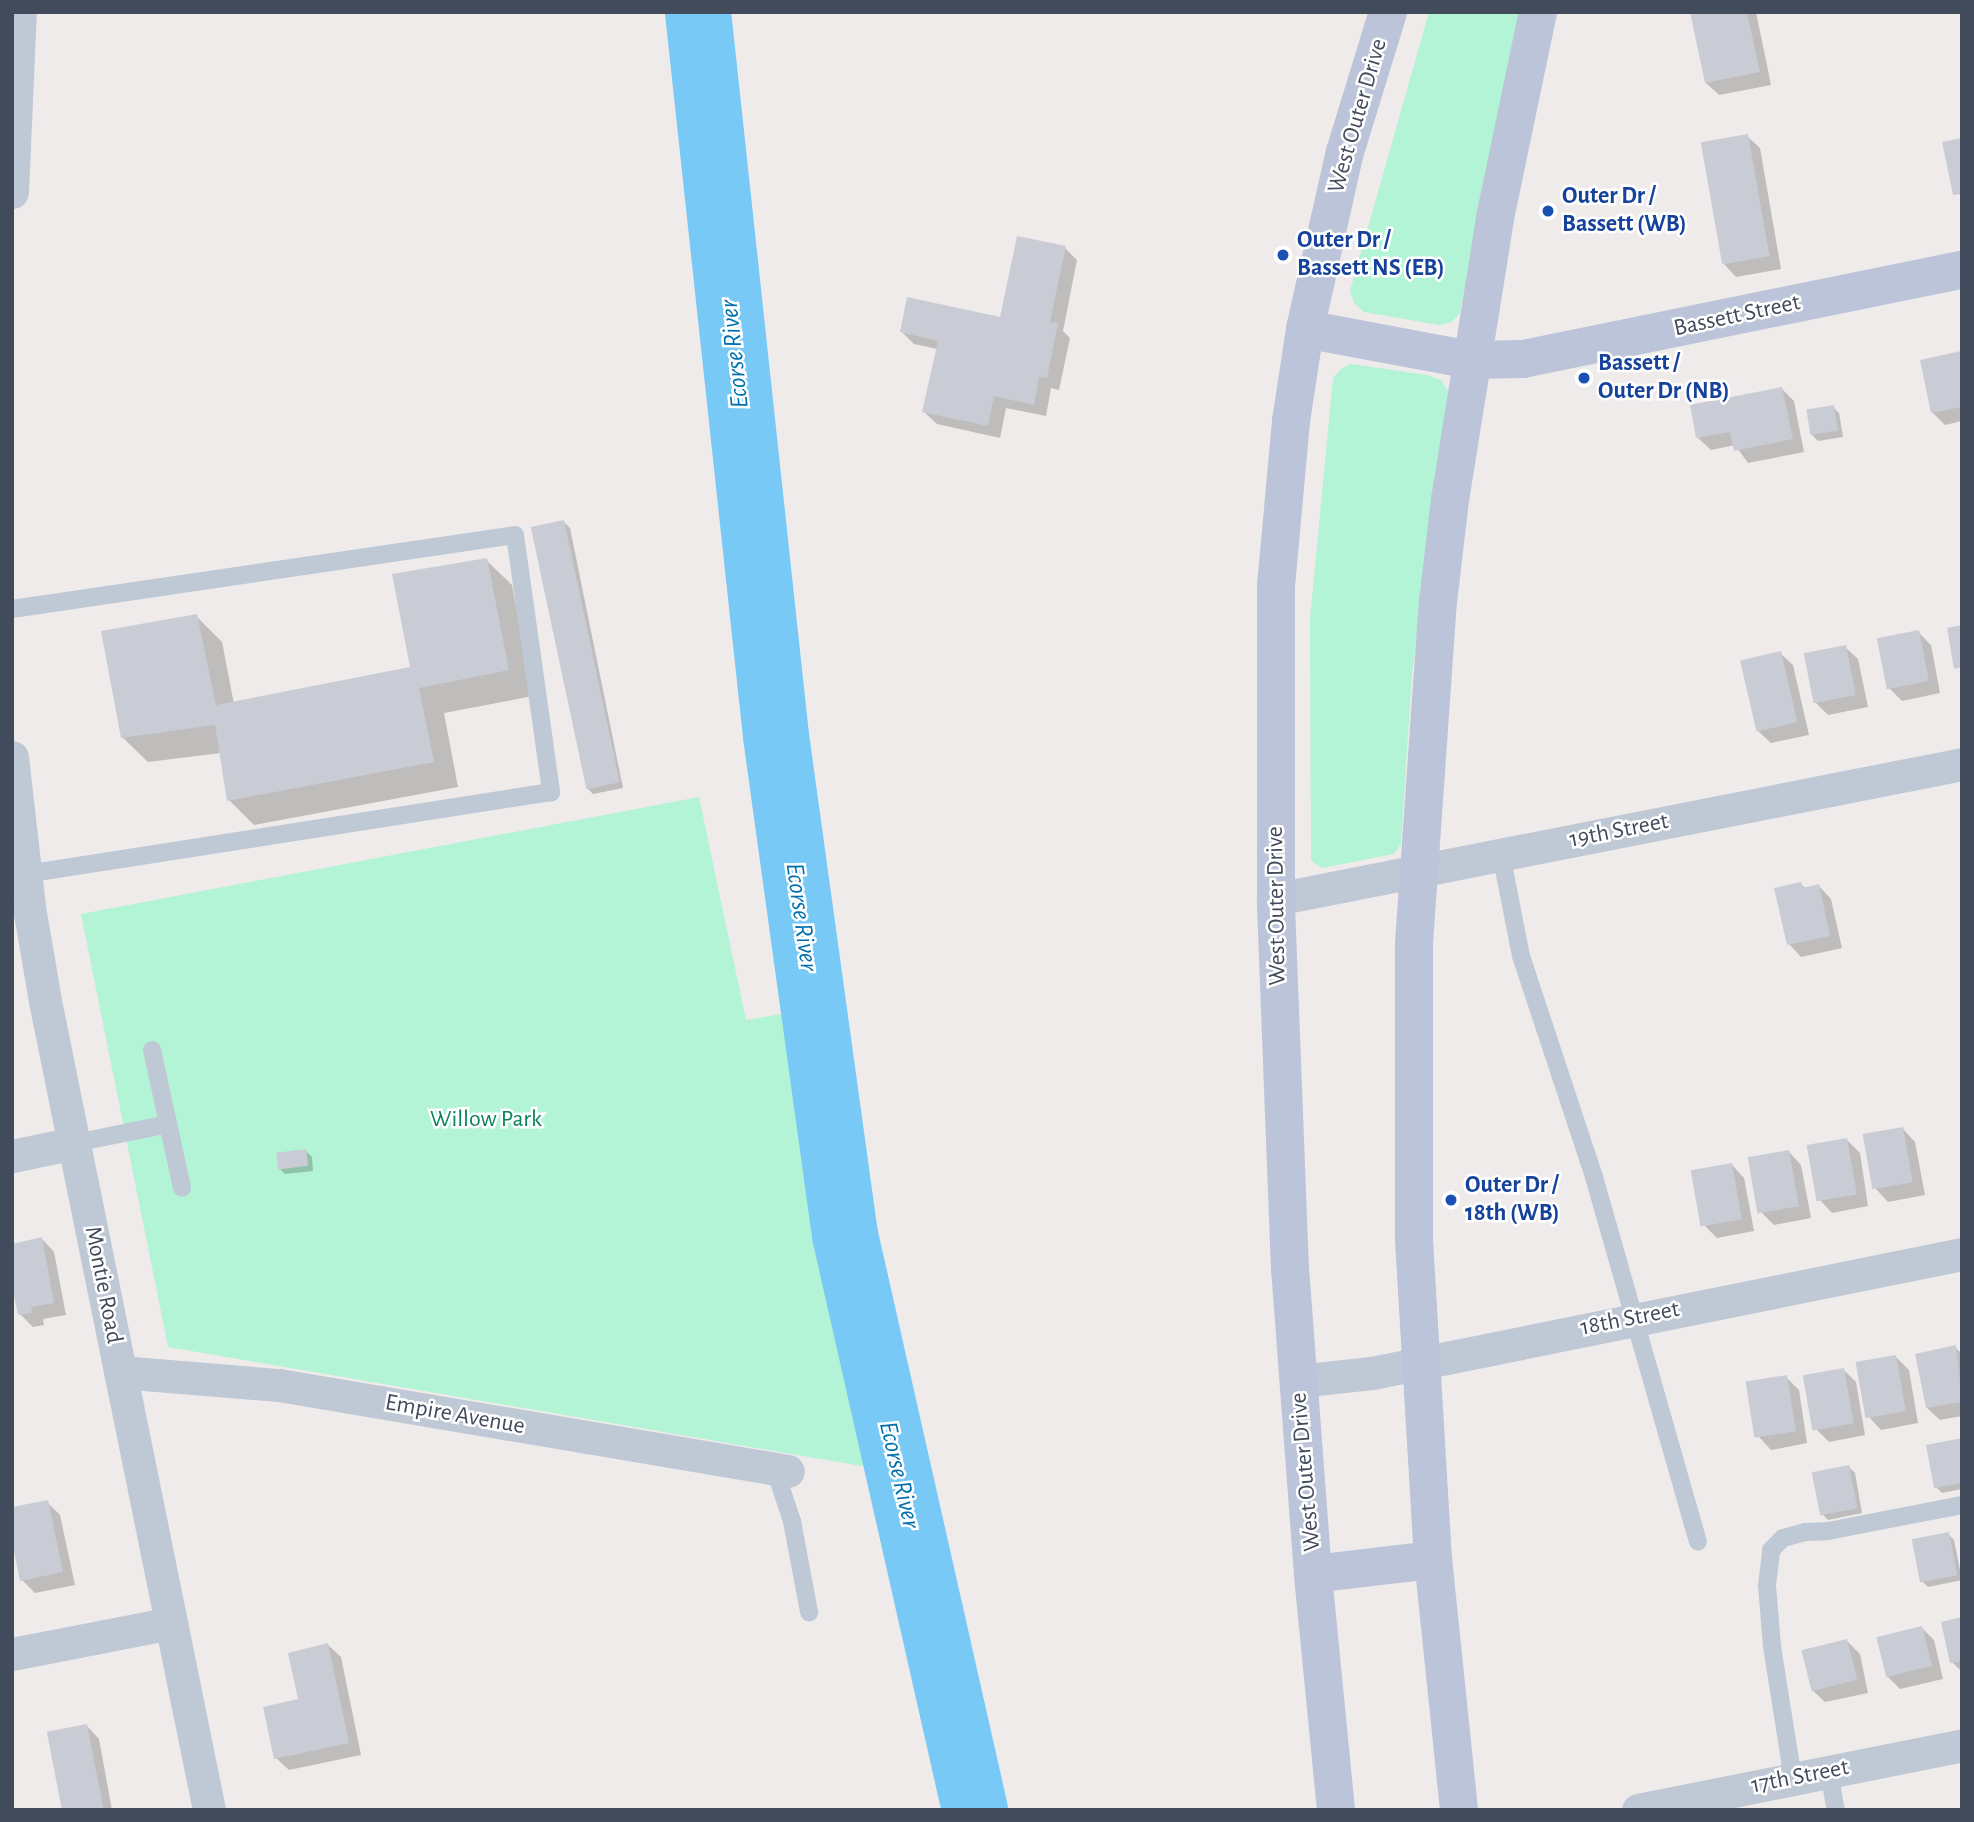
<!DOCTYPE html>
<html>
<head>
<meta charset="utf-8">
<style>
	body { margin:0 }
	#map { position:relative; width:1974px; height:1822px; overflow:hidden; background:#efebeb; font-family:"Alegreya Sans",sans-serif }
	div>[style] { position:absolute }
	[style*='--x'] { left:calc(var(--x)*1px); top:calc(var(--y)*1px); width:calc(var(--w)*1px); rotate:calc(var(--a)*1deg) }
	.green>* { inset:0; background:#b2f4d5 }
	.shadow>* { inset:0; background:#0003 }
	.river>* { height:66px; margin:-33px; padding:0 33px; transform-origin:33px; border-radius:33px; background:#79c9f6 }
	.building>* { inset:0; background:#c9ccd4; transform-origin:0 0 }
	.lane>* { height:18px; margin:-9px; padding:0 9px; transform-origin:9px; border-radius:9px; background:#bfc8d5 }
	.street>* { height:33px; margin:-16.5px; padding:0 16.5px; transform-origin:16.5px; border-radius:16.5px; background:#bfc8d5 }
	.secondary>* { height:38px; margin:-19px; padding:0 19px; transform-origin:19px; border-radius:19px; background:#bbc4d8 }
	.dots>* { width:19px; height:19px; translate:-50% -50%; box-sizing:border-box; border:4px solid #fff; border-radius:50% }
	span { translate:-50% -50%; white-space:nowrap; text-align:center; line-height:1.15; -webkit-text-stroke:5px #fff; paint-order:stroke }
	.street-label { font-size:24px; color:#424b5b }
	.transit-label { font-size:24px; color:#164399; font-weight:700 }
	.left { translate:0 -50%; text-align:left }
	.park-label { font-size:24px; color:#0b8359 }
	.water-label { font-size:26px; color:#0070af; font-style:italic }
	.frame { position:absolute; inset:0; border:14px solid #424b5b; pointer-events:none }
</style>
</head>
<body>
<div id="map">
	<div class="green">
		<i style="clip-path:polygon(1429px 12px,1523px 12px,1460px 313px,1452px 322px,1439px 325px,1364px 312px,1354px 303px,1350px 291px)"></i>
		<i style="clip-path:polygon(1351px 364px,1427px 375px,1441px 380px,1448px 391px,1412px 674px,1401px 844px,1394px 854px,1322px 868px,1311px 861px,1310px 619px,1333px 378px,1341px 369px)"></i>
		<i style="clip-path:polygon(699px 797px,746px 1020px,806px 1010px,891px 1471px,168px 1347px,81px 914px)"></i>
	</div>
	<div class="shadow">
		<i style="clip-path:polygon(1692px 12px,1756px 12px,1771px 85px,1719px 95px,1706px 83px)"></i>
		<i style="clip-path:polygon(1747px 136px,1760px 148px,1781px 269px,1736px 277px,1724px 264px)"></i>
		<i style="clip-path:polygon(1065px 248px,1077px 260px,1063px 331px,1070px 338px,1059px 390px,1051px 388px,1046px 416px,1006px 408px,1000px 438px,937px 424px,924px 412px,937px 349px,914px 344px,902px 332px,1002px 319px)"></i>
		<i style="clip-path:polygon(1961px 353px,1962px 421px,1945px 425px,1932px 412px)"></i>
		<i style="clip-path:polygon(1782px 389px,1794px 401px,1804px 452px,1748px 463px,1735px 445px,1711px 450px,1698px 438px)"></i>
		<i style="clip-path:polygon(1833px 407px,1839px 413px,1843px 437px,1818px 441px,1812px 435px)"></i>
		<i style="clip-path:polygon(564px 522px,570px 528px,623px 788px,593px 794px,587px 788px)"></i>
		<i style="clip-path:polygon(486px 560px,512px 585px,533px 696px,444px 713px,458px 787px,254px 825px,229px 800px,221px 753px,148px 762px,122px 737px,196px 616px,222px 642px,234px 704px,412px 669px)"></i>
		<i style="clip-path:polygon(1918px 632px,1931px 645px,1940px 693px,1902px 701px,1889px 688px)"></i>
		<i style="clip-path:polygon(1845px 647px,1858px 659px,1868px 707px,1828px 715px,1816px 703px)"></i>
		<i style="clip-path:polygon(1780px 653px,1793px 665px,1809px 735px,1771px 743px,1758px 731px)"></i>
		<i style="clip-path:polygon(1801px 884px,1806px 889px,1819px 886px,1831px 899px,1842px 948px,1801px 957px,1789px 944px)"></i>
		<i style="clip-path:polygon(1903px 1129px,1915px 1142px,1925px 1195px,1888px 1202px,1876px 1189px)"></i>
		<i style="clip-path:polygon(1847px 1140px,1860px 1153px,1868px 1206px,1832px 1213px,1820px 1200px)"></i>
		<i style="clip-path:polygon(306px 1151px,312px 1157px,313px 1171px,285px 1174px,279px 1168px)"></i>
		<i style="clip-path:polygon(1789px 1152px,1801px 1165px,1811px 1218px,1774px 1225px,1761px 1212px)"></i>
		<i style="clip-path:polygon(1732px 1165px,1744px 1178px,1754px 1231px,1717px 1238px,1704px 1225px)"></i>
		<i style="clip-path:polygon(42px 1239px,54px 1252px,66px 1315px,43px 1319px,44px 1325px,33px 1327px,20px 1314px)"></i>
		<i style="clip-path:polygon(1955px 1347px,1962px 1354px,1962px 1416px,1940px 1420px,1927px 1408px)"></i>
		<i style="clip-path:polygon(1896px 1357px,1909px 1370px,1918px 1423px,1881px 1430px,1869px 1417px)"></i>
		<i style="clip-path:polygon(1843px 1369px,1856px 1382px,1865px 1435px,1829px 1442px,1816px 1429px)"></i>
		<i style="clip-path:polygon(1786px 1377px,1799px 1390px,1807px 1443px,1771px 1450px,1759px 1437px)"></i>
		<i style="clip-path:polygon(1962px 1440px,1962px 1489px,1942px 1493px,1936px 1487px)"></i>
		<i style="clip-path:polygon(1849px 1467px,1855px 1473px,1862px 1513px,1828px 1520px,1822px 1514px)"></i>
		<i style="clip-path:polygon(47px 1502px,60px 1515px,75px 1585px,35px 1593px,22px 1580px)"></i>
		<i style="clip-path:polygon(1948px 1534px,1954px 1540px,1962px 1580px,1928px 1587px,1922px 1581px)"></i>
		<i style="clip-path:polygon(1962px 1619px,1962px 1672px,1952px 1662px)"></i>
		<i style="clip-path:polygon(1921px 1627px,1934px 1640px,1943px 1679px,1900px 1689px,1887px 1676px)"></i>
		<i style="clip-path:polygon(1847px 1641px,1860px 1654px,1868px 1693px,1825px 1702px,1812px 1690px)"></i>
		<i style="clip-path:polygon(328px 1645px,341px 1657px,361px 1755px,289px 1770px,276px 1758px)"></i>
		<i style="clip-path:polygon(87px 1726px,99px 1739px,112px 1810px,64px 1810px)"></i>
	</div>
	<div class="river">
		<i style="--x:698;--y:12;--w:728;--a:83.85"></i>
		<i style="--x:776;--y:736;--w:504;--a:82.13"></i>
		<i style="--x:845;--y:1235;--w:590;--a:77.26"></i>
	</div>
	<div class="building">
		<i style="clip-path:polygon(1690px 12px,1747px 12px,1760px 72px,1705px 83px)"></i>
		<i style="left:1748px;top:134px;width:124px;height:48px;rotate:80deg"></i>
		<i style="clip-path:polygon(1962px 138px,1962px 194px,1953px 195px,1942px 142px)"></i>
		<i style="clip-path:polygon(1017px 236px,1066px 246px,1050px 322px,1058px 323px,1047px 378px,1039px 377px,1034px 405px,994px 396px,988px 426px,922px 412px,938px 341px,900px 332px,907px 297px,1000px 317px)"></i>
		<i style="clip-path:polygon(1961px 351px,1962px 407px,1931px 413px,1920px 360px)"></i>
		<i style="clip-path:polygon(1782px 387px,1793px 439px,1734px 451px,1730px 432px,1696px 438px,1690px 405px)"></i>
		<i style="left:1834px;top:405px;width:26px;height:28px;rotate:81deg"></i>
		<i style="left:564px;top:520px;width:268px;height:34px;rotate:78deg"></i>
		<i style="clip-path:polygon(487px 558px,509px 670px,419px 688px,434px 762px,227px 801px,215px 725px,121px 738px,101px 631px,197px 614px,216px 705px,410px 667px,392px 574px)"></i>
		<i style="clip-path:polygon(1962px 625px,1962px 667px,1954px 669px,1947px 628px)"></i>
		<i style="left:1919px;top:630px;width:52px;height:43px;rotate:79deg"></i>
		<i style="left:1846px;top:645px;width:51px;height:43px;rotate:79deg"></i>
		<i style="left:1781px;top:651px;width:73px;height:42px;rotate:77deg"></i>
		<i style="clip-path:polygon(1801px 882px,1803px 888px,1819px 884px,1830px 936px,1787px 945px,1774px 888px)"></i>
		<i style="left:1903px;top:1127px;width:56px;height:41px;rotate:80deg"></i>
		<i style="left:1847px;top:1138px;width:57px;height:41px;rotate:80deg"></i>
		<i style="left:306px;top:1149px;width:17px;height:30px;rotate:83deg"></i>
		<i style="left:1789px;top:1150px;width:57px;height:42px;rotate:80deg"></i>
		<i style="left:1732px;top:1163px;width:57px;height:42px;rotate:80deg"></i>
		<i style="clip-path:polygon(42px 1237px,54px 1303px,31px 1307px,32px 1313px,18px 1315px,12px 1286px,12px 1244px)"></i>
		<i style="clip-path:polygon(1956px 1345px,1962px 1402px,1926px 1408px,1915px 1354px)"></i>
		<i style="left:1896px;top:1355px;width:57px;height:41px;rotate:80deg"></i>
		<i style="left:1844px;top:1368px;width:56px;height:42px;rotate:80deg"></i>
		<i style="left:1787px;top:1375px;width:57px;height:42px;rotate:81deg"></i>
		<i style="clip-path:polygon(1962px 1438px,1962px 1483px,1934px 1488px,1926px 1445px)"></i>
		<i style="left:1849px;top:1465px;width:44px;height:38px;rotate:79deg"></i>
		<i style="clip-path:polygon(48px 1500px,63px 1572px,20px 1581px,12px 1541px,12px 1507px)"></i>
		<i style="left:1949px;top:1532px;width:44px;height:38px;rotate:79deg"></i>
		<i style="clip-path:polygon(1962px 1617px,1962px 1661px,1950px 1663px,1941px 1622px)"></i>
		<i style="left:1922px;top:1626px;width:41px;height:47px;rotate:76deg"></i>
		<i style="left:1847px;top:1639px;width:42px;height:47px;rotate:76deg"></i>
		<i style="clip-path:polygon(328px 1643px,349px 1743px,274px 1759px,263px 1707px,298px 1699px,288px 1653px)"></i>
		<i style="left:87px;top:1724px;width:87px;height:41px;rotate:79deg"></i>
	</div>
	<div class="lane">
		<i style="--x:12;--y:609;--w:508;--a:-8.37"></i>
		<i style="--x:515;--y:535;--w:260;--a:82"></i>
		<i style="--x:551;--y:792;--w:531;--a:171.12"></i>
		<i style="--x:1501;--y:854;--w:104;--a:78.9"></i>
		<i style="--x:1521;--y:956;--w:233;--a:71.7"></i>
		<i style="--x:1594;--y:1177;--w:379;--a:74.1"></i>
		<i style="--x:152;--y:1050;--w:141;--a:77.7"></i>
		<i style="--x:75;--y:1143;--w:95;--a:-11.5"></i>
		<i style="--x:775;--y:1470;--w:54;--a:71.6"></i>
		<i style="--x:792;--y:1521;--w:93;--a:79.4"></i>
		<i style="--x:1829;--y:1772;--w:39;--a:80"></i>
		<i style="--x:1793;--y:1779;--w:135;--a:-99"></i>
		<i style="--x:1772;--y:1646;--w:61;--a:-94.7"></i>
		<i style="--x:1767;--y:1585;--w:35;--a:-83"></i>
		<i style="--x:1771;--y:1550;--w:17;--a:-45"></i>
		<i style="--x:1783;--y:1538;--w:23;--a:-15"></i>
		<i style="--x:1805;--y:1532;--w:23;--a:-2"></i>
		<i style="--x:1828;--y:1531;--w:136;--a:-11"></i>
	</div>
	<div class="street">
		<i style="--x:12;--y:192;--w:180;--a:-87.5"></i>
		<i style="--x:12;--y:757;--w:151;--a:83.5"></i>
		<i style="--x:29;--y:907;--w:95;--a:80.3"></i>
		<i style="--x:45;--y:1001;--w:825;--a:78.54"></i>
		<i style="--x:1276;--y:899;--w:699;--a:-11.13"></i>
		<i style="--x:12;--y:1156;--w:64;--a:-11.7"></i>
		<i style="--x:120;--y:1372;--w:160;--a:4.7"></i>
		<i style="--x:279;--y:1385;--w:516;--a:9.59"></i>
		<i style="--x:1298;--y:1381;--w:74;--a:-6.2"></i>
		<i style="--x:1372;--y:1373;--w:602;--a:-11.4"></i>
		<i style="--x:12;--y:1654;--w:162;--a:-11"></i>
		<i style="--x:1638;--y:1810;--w:330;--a:-11.3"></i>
	</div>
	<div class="secondary">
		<i style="--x:1305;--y:329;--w:168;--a:10.6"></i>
		<i style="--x:1470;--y:360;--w:53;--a:-1.1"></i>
		<i style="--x:1523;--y:359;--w:448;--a:-11.5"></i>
		<i style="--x:1313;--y:1574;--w:121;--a:-6.7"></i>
		<i style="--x:1336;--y:1810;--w:237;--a:-95.6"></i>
		<i style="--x:1313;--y:1574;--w:305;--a:-94.3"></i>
		<i style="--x:1290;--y:1270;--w:371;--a:-92.2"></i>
		<i style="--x:1276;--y:899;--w:313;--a:-90"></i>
		<i style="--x:1276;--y:586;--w:166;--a:-84.8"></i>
		<i style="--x:1291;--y:421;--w:93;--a:-81.3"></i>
		<i style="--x:1305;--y:329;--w:181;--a:-77.3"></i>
		<i style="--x:1345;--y:152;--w:146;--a:-72.9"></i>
		<i style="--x:1459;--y:1810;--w:251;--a:-95.9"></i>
		<i style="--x:1433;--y:1560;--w:324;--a:-93.4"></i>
		<i style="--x:1414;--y:1237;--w:294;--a:-90"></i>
		<i style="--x:1414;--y:943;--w:342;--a:-86"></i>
		<i style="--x:1438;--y:602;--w:103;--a:-83.3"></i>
		<i style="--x:1450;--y:500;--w:286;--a:-80.9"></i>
		<i style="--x:1495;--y:218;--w:210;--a:-78.2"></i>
	</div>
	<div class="dots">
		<i style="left:1548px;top:211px;background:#1a4fb4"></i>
		<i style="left:1283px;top:255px;background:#1a4fb4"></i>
		<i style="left:1584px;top:378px;background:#1a4fb4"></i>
		<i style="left:1451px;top:1200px;background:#1a4fb4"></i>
	</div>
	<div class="street-label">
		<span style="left:1358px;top:116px;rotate:-74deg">West Outer Drive</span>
		<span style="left:1737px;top:316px;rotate:-12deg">Bassett Street</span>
		<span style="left:1619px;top:831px;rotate:-11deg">19th Street</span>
		<span style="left:1277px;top:906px;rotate:-91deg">West Outer Drive</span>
		<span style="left:103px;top:1285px;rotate:79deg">Montie Road</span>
		<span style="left:1630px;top:1319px;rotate:-11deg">18th Street</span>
		<span style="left:455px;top:1415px;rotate:10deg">Empire Avenue</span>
		<span style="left:1306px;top:1472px;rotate:-95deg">West Outer Drive</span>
		<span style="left:1800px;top:1777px;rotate:-11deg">17th Street</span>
	</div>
	<div class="transit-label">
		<span class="left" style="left:1562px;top:211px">Outer Dr /<br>Bassett (WB)</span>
		<span class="left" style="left:1297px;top:255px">Outer Dr /<br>Bassett NS (EB)</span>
		<span class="left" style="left:1598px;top:378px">Bassett /<br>Outer Dr (NB)</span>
		<span class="left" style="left:1465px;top:1200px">Outer Dr /<br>18th (WB)</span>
	</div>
	<div class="park-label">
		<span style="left:486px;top:1120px">Willow Park</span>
	</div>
	<div class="water-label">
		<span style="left:735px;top:354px;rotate:-96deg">Ecorse River</span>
		<span style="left:801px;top:917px;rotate:82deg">Ecorse River</span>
		<span style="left:899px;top:1475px;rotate:77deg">Ecorse River</span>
	</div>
	<div class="frame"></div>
</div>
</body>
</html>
